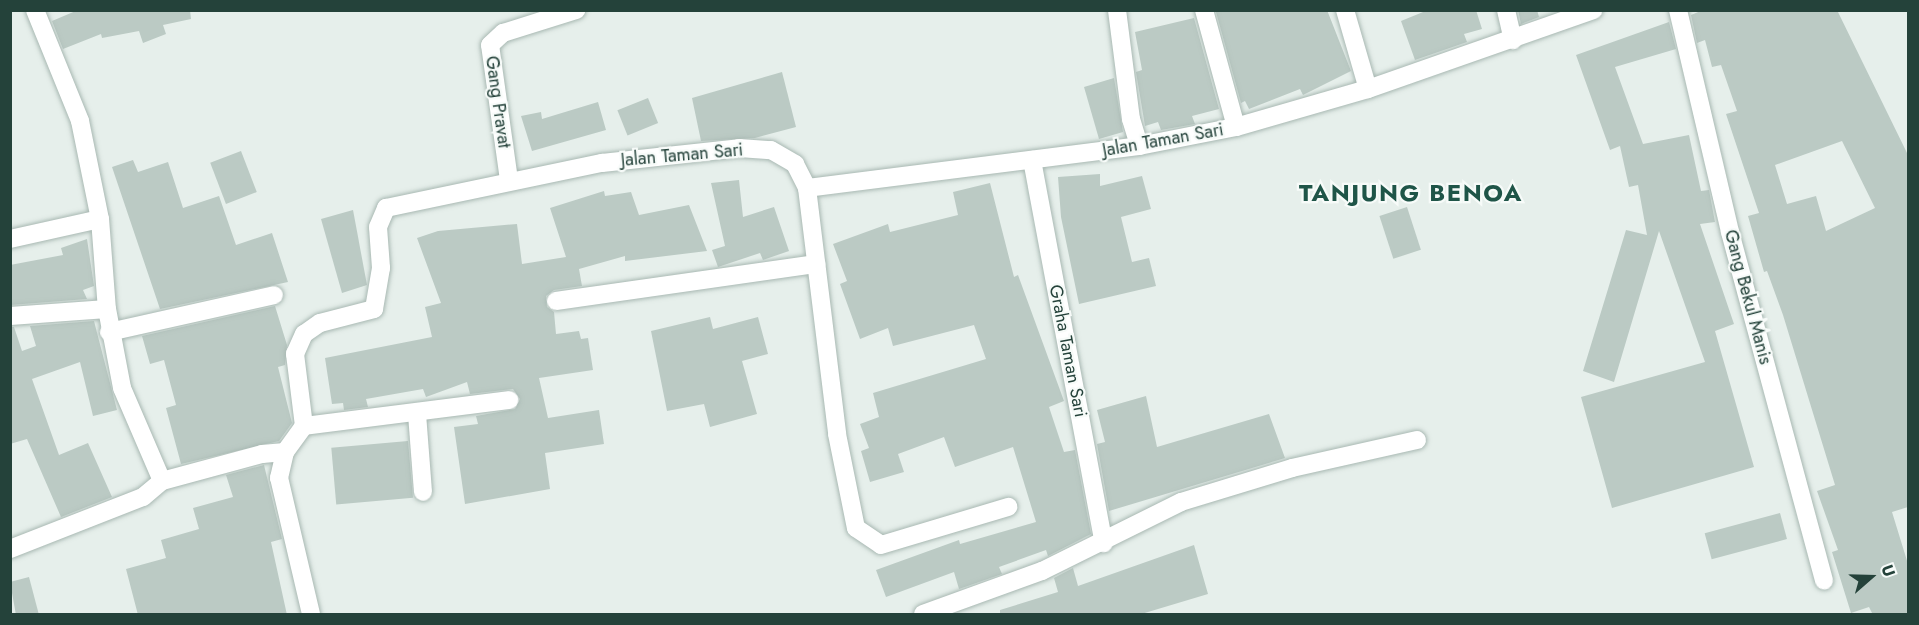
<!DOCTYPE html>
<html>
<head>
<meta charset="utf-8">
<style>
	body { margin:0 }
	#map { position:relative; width:1919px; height:625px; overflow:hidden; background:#e6efeb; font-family:Jost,sans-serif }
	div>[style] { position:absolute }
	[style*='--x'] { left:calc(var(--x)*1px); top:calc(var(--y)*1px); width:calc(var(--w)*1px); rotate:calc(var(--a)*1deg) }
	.building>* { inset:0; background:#bbcac4; transform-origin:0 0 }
	.roads { filter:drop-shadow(0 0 2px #a8b8b2) drop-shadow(0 0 2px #a8b8b2) }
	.street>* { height:18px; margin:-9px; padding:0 9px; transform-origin:9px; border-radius:9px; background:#fff }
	span { translate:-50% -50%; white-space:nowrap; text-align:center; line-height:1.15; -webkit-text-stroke:4.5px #f7fbf9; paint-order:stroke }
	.street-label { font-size:18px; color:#24423a }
	.district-label { font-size:24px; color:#1f5548; font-weight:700; letter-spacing:1.5px }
	.frame { position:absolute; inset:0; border:12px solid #24423a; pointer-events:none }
	.north { position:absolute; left:1841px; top:547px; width:60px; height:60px; -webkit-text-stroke:4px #f7fbf9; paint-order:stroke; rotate:70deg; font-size:16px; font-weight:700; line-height:24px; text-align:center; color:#24423a }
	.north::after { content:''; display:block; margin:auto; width:21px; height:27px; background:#24423a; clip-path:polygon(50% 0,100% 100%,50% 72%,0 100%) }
</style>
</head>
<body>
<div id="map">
	<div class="building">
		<i style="clip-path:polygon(78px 10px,190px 10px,191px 19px,163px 25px,166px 34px,143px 43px,139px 31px,102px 38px,101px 34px,63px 49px,52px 21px)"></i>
		<i style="clip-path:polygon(1327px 10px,1351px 71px,1303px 95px,1300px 89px,1249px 109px,1245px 101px,1241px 103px,1216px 12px)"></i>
		<i style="clip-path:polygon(1428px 10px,1476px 10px,1482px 29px,1464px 34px,1467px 42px,1415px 60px,1401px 21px)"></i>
		<i style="clip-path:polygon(1518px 10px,1537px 10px,1539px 17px,1521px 24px)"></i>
		<i style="clip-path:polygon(evenodd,1703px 10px,1837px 10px,1908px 155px,1908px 507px,1892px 512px,1908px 564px,1908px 615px,1873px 615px,1869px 607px,1851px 613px,1832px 552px,1838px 550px,1817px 491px,1835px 485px,1783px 315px,1767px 271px,1764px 272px,1748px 216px,1759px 213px,1726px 114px,1737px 111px,1721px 65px,1712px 67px,1705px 40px,1697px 43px,1691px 15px,1703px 10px,1842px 141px,1875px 208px,1826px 231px,1816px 196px,1787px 204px,1775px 165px,1842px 141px)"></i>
		<i style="clip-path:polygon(1194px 18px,1219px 109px,1192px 116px,1195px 124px,1161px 130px,1158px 122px,1145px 126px,1136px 72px,1142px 70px,1135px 32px)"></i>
		<i style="clip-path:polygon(1669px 22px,1676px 49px,1615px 67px,1643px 144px,1689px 135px,1701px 191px,1709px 190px,1715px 222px,1700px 224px,1734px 324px,1715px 331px,1754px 467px,1612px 508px,1581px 397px,1705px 362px,1659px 231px,1614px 382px,1583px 371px,1626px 230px,1647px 235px,1638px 185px,1629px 187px,1620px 146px,1610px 150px,1576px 55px)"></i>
		<i style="clip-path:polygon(782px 72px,796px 127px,755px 138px,701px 141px,692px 98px)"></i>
		<i style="clip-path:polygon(1114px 78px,1123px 132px,1099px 139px,1084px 87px)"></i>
		<i style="left:648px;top:98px;width:27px;height:33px;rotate:68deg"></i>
		<i style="clip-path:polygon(598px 102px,606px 130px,532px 151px,521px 116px,541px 112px,542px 119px)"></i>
		<i style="left:241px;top:151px;width:44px;height:33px;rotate:69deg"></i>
		<i style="clip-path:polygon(133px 160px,138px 172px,168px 162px,183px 208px,219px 196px,236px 245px,272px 233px,288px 282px,160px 309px,112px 167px)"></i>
		<i style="clip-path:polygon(1100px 174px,1100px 186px,1142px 176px,1151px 209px,1121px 217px,1132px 262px,1149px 258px,1156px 286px,1079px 304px,1061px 217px,1058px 177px)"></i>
		<i style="clip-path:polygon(739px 180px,743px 217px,774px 207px,789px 251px,763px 260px,760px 253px,718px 267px,712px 250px,725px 246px,711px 183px)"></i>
		<i style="clip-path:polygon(990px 183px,1014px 277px,1018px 275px,1064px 401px,1049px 407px,1064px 452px,1075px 450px,1091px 534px,1048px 556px,1046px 550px,999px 567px,1002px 574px,959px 589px,954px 572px,886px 597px,876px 570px,959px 540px,960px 544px,1036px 522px,1013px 447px,955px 467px,944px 437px,898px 454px,904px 472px,870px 482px,861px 451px,869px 448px,860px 424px,879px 417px,873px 393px,986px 359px,974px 325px,893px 346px,888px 328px,860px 339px,840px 284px,847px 281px,833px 244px,888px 224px,890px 232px,958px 215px,953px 192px)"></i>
		<i style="clip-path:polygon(604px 191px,605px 196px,631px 192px,639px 215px,689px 205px,707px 251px,625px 261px,625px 256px,579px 269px,582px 286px,554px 290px,546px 296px,547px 307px,554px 312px,556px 334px,579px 331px,581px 339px,588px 338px,593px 370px,539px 378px,548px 418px,599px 410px,604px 444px,545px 453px,550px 489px,465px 504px,454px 427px,478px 424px,476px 416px,515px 409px,520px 399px,513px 389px,470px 394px,467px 382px,426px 397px,423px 389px,366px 399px,368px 407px,344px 410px,343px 403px,332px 404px,325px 358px,432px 337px,425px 307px,441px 303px,417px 238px,438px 231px,517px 224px,522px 264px,566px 257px,550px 208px)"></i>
		<i style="left:1407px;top:207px;width:45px;height:29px;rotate:72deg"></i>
		<i style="clip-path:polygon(353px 210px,367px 285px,342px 293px,321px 219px)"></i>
		<i style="clip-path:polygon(87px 239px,94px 286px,83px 290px,87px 299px,10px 305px,10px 265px,63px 255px,61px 248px)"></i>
		<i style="clip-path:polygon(275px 306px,287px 345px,285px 365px,278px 367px,292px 423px,279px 441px,181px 464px,166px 408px,176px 405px,164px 360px,150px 364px,142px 336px)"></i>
		<i style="clip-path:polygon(710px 317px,713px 329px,758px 317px,768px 354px,742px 361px,757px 414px,710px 427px,704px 404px,667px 411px,651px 331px)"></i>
		<i style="clip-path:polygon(94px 321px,117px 410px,93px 416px,80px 362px,32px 379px,59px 455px,88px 443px,112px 497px,61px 517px,27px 439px,10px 444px,10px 327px,14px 327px,22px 351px,36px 346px,30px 326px)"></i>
		<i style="clip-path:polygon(1146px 396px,1157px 447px,1269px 414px,1285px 458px,1109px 511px,1097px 444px,1105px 442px,1097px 410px)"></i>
		<i style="left:408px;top:441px;width:57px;height:77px;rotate:85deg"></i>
		<i style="clip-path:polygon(264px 465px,282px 539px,271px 542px,287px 615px,138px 615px,126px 569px,166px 558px,161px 540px,199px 529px,193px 508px,233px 497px,226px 475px)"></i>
		<i style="left:1780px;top:513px;width:27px;height:78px;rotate:75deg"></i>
		<i style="clip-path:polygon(1194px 545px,1208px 594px,1138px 615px,1000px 615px,1000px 610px,1058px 592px,1054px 578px,1073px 568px,1078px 586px)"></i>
		<i style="clip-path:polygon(29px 577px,39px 615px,16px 615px,10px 582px)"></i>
	</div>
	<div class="roads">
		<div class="street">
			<i style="--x:35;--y:10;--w:120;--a:67.9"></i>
			<i style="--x:80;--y:121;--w:100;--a:78.5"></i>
			<i style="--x:100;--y:219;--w:90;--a:85.6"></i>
			<i style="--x:1117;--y:10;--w:110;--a:82.7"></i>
			<i style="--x:1131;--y:119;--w:28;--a:73"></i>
			<i style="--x:1204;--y:10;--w:121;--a:74.7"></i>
			<i style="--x:1345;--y:10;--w:82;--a:73.8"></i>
			<i style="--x:1506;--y:10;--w:31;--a:77"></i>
			<i style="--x:1678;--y:10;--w:228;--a:76.8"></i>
			<i style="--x:1730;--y:232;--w:361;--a:74.9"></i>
			<i style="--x:1032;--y:160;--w:390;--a:79.4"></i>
			<i style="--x:509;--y:180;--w:136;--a:-98"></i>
			<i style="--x:490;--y:45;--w:18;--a:-43"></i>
			<i style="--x:503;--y:33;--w:77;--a:-17.5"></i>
			<i style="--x:807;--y:188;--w:335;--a:-7.2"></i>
			<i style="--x:1139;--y:146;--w:99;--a:-11.1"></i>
			<i style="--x:1236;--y:127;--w:137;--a:-16.1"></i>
			<i style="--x:1368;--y:89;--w:239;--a:-19.3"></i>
			<i style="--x:10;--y:239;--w:92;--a:-12.5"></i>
			<i style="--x:556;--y:301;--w:263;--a:-8.1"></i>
			<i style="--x:10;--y:316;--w:97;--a:-4.1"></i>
			<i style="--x:107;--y:309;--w:80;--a:79.2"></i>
			<i style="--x:122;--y:388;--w:101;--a:66.7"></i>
			<i style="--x:162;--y:481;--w:104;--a:-15.1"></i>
			<i style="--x:262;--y:454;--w:23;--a:-5"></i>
			<i style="--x:109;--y:332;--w:169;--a:-12.6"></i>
			<i style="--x:417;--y:414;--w:78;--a:85.6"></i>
			<i style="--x:304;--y:426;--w:207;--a:-7.2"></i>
			<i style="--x:10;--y:549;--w:143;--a:-21.4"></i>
			<i style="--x:143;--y:497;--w:25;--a:-40"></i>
			<i style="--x:311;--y:614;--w:140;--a:-103.2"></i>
			<i style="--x:279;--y:478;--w:27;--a:-77"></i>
			<i style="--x:285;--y:452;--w:32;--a:-54"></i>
			<i style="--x:304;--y:426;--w:73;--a:-97.1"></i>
			<i style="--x:295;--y:354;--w:22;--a:-66"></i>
			<i style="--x:304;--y:334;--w:19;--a:-35"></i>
			<i style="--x:320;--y:323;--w:56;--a:-14.5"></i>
			<i style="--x:374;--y:309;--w:42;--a:-80.3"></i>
			<i style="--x:381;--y:268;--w:41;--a:-94.2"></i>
			<i style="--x:378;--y:227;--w:21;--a:-67"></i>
			<i style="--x:386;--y:208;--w:221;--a:-11.8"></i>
			<i style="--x:602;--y:163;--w:138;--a:-6.2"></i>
			<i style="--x:739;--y:148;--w:32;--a:4"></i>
			<i style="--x:771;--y:150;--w:28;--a:30"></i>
			<i style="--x:795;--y:164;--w:27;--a:63"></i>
			<i style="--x:807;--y:188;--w:248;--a:83"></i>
			<i style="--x:837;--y:434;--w:96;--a:78.6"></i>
			<i style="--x:856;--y:528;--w:30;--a:34"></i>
			<i style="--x:881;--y:545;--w:133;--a:-16.7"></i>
			<i style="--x:923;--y:614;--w:127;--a:-19.9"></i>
			<i style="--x:1042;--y:571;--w:155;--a:-26.4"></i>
			<i style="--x:1181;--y:502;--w:116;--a:-17"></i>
			<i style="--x:1292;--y:468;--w:128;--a:-12.6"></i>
		</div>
	</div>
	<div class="street-label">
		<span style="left:498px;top:102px;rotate:82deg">Gang Pravat</span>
		<span style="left:1163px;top:140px;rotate:-10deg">Jalan Taman Sari</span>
		<span style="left:682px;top:155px;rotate:-5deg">Jalan Taman Sari</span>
		<span style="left:1748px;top:297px;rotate:75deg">Gang Bekul Manis</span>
		<span style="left:1068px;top:351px;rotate:79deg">Graha Taman Sari</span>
	</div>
	<div class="district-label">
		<span style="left:1411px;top:193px">TANJUNG BENOA</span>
	</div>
	<div class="frame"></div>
	<div class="north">U</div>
</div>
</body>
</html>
